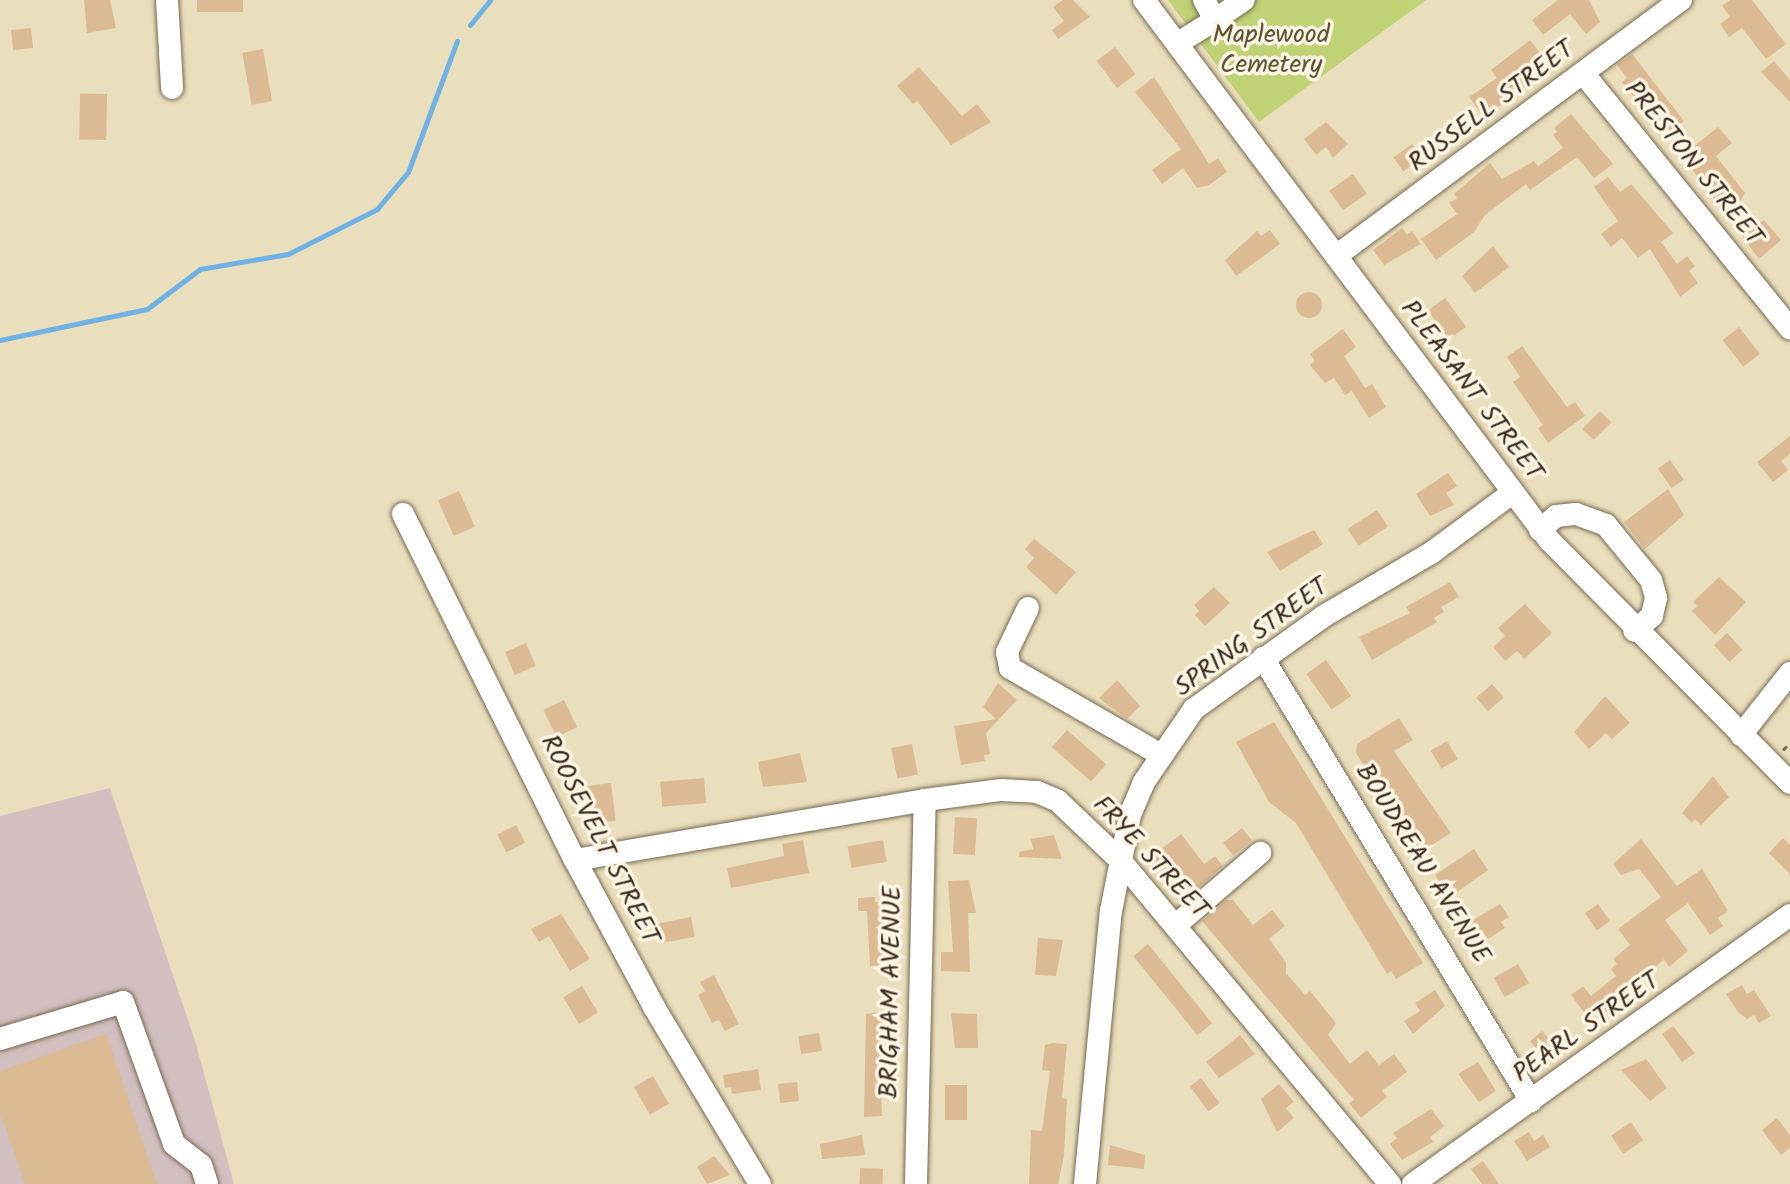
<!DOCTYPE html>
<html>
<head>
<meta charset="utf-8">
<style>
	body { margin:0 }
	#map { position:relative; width:1790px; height:1184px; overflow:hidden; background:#eadfbc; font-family:Kalam,sans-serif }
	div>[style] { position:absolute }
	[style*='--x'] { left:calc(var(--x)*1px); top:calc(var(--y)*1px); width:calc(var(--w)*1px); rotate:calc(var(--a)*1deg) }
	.industrial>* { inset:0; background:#d2bfbf }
	.green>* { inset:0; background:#bfd275 }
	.stream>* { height:5px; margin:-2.5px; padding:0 2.5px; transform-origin:2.5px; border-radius:2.5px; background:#70b2e5 }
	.building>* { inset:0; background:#dcbb94; transform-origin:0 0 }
	.round { border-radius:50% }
	.path>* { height:3px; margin-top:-1.5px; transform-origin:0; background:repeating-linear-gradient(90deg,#786955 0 6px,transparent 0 12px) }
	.roads { filter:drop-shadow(0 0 2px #786955) drop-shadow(0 0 2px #786955) }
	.minor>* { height:22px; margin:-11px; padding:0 11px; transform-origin:11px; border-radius:11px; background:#fff }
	span { translate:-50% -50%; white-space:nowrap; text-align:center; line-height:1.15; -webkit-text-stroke:7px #fcf5e5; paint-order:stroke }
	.park-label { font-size:26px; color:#5c5434 }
	.street-label { font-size:26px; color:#3b2a1e }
</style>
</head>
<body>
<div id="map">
	<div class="industrial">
		<i style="clip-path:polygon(110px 788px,196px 1044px,234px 1184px,0 1184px,0 816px)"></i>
	</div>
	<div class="green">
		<i style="clip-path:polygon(1168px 0,1426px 0,1259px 122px)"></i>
	</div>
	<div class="stream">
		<i style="--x:470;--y:25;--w:32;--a:-51"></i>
		<i style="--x:0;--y:340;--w:150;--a:-11.9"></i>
		<i style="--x:147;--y:309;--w:66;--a:-37"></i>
		<i style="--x:200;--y:269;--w:89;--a:-9.7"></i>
		<i style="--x:288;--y:254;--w:100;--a:-26.8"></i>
		<i style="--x:377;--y:209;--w:48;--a:-50"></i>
		<i style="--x:408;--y:172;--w:140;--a:-69.5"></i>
	</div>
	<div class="building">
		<i style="clip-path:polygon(84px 0,110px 0,116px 28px,87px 33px)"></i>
		<i style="left:197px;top:0;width:46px;height:12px"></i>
		<i style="clip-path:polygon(1063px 0,1073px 0,1090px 17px,1058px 39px,1052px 30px,1064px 21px,1053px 7px)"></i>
		<i style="clip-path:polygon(1558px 0,1589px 0,1600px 22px,1586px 34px,1570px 14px,1543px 35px,1532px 20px)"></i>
		<i style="clip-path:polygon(1730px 0,1752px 0,1786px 44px,1766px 59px,1742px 28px,1729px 37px,1720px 24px,1730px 17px,1722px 6px)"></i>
		<i style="left:31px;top:28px;width:20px;height:20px;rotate:84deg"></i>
		<i style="clip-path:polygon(1530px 40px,1547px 62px,1524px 81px,1527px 86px,1484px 117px,1469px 97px,1497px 78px,1491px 70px)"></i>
		<i style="left:1115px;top:47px;width:34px;height:23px;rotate:53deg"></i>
		<i style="left:263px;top:49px;width:53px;height:21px;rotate:80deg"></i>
		<i style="clip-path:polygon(1632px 54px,1684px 121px,1666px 136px,1622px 82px,1627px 78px,1617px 65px)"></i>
		<i style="clip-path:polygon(1774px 61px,1790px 80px,1790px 102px,1761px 72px)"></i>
		<i style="clip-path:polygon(919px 67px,962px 116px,977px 104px,991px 122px,951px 145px,917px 101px,913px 104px,897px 86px)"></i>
		<i style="clip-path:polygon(1154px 77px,1209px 164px,1218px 158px,1227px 172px,1209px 185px,1197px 188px,1183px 168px,1162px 184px,1152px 170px,1181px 149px,1135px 92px)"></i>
		<i style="left:107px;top:94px;width:46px;height:27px;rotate:91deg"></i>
		<i style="clip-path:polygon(1571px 114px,1613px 164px,1594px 178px,1577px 157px,1530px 190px,1526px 184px,1485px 215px,1474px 232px,1436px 260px,1421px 239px,1457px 214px,1449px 203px,1457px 198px,1454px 194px,1490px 163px,1502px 179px,1534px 161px,1538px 166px,1563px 148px,1553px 135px,1557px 132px,1554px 128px)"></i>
		<i style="clip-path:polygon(1326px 122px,1348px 144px,1333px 158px,1326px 147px,1316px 155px,1304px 139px)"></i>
		<i style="clip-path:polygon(1718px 127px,1732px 143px,1716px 156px,1745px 193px,1738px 205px,1756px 226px,1764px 220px,1781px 240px,1759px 259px,1682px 156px)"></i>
		<i style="left:1412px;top:144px;width:17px;height:23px;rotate:54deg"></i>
		<i style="left:1353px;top:174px;width:24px;height:29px;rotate:55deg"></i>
		<i style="clip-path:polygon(1608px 177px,1620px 192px,1631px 184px,1673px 233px,1661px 242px,1677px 264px,1687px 256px,1695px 266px,1689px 271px,1698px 283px,1680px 297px,1650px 249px,1638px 258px,1622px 238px,1611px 247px,1601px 234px,1618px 221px,1594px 187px)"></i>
		<i style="clip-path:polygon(1402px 228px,1407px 235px,1412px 231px,1421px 244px,1384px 265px,1373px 250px)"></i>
		<i style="clip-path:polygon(1270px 230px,1280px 244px,1236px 276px,1225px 260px,1257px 231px,1261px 236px)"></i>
		<i style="clip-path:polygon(1493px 246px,1509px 267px,1475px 293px,1462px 276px)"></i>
		<i class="round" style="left:1296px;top:292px;width:26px;height:26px"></i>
		<i style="left:1445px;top:298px;width:36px;height:21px;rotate:54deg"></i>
		<i style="left:1739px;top:327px;width:34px;height:21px;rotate:52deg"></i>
		<i style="clip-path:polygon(1343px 329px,1356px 347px,1344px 356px,1365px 388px,1372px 384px,1386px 407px,1369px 418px,1352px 391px,1345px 395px,1334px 378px,1325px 383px,1310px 365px,1315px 361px,1310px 354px)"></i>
		<i style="clip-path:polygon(1522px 346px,1567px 407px,1575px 402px,1585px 416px,1548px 443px,1538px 428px,1543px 425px,1513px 382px,1520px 377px,1507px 357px)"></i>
		<i style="left:1600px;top:411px;width:16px;height:25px;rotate:45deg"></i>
		<i style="clip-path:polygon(1790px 436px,1790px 454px,1781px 461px,1788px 470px,1773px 482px,1757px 462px)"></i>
		<i style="left:1670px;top:460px;width:24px;height:15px;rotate:55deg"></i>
		<i style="clip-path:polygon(1448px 473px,1457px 486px,1446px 493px,1454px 505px,1430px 516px,1416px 494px)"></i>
		<i style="clip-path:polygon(1668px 489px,1684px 515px,1645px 549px,1624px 522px)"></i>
		<i style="left:459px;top:491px;width:39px;height:23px;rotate:66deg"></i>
		<i style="left:1377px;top:510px;width:20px;height:35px;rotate:57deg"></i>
		<i style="clip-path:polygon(1314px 530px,1323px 544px,1280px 571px,1267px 552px)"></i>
		<i style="clip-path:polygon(1034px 539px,1076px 572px,1056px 595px,1026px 567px,1034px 558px,1025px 549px)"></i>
		<i style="clip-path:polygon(1719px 577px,1746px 602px,1715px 635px,1692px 611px,1697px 606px,1693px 602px)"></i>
		<i style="clip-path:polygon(1450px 582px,1459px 597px,1441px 607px,1444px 612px,1434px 618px,1437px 622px,1372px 660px,1359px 637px,1410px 613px,1406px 607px)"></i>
		<i style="clip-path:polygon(1214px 587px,1230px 603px,1205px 626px,1195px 615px,1199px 611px,1194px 605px)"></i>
		<i style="clip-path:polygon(1525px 604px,1552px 633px,1524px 659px,1517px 651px,1505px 661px,1493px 647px,1505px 636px,1498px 628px)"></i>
		<i style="left:1727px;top:633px;width:23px;height:18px;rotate:47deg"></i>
		<i style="left:526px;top:643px;width:25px;height:23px;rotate:67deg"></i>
		<i style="left:1326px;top:660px;width:44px;height:24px;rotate:55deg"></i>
		<i style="clip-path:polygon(1117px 680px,1140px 706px,1127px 719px,1099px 698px)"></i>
		<i style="clip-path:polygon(998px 683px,1017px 700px,986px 733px,990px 754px,984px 755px,985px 761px,961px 765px,954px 726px,996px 719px,983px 707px)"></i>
		<i style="left:1492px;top:684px;width:18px;height:21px;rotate:49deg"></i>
		<i style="clip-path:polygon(1605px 696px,1630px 723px,1612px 739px,1606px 733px,1589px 749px,1574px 732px)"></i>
		<i style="left:564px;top:700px;width:30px;height:23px;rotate:64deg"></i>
		<i style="clip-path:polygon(1399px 718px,1413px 740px,1394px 751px,1451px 833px,1415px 855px,1366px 780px,1371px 777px,1356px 753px,1357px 744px)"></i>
		<i style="clip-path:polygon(1274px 722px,1423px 963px,1396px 979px,1391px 971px,1387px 974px,1296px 823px,1269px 802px,1236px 742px)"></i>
		<i style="left:1067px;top:730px;width:52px;height:23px;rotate:41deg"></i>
		<i style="left:1447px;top:741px;width:21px;height:19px;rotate:59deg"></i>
		<i style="left:912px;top:744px;width:31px;height:21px;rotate:79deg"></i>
		<i style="clip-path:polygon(800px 753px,807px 782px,763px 787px,758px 762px)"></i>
		<i style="clip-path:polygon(1713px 776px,1729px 797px,1701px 825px,1695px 819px,1692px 823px,1682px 813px)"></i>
		<i style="left:704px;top:778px;width:25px;height:44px;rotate:85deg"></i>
		<i style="left:611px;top:783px;width:38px;height:24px;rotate:83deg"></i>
		<i style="left:955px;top:817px;width:22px;height:37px;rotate:3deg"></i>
		<i style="left:516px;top:825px;width:20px;height:21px;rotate:63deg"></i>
		<i style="left:1242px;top:828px;width:16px;height:24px;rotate:52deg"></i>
		<i style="clip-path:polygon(1181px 834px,1204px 864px,1215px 856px,1223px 866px,1184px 900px,1150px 857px)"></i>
		<i style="clip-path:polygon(1054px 835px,1062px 859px,1019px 857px,1019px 852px,1033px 849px,1031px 839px)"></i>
		<i style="clip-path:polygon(1783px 838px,1790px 845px,1790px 874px,1769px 853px)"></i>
		<i style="clip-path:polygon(1641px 839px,1677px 886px,1702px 869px,1728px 911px,1718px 918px,1723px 926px,1710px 935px,1688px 903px,1665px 920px,1688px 951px,1669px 967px,1664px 959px,1605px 1014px,1598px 1006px,1586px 1015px,1571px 995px,1583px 986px,1591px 996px,1616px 976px,1611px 969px,1617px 964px,1613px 959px,1630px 945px,1618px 929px,1661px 897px,1639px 869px,1621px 875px,1613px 864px)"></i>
		<i style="clip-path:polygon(803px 840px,809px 873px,731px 888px,727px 868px,784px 856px,782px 844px)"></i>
		<i style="left:883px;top:840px;width:22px;height:36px;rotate:80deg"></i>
		<i style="clip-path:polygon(1474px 849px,1488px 870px,1457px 892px,1452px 884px,1444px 889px,1435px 875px)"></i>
		<i style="clip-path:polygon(969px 880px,976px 913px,968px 913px,970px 972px,941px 971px,941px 952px,953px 952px,948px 881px)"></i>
		<i style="clip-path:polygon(875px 897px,875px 902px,886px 901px,887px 943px,895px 948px,896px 961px,890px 965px,870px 966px,867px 911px,858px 911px,858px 898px)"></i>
		<i style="clip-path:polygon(1226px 900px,1233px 900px,1253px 925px,1272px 910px,1285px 926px,1269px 939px,1286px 962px,1286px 973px,1305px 995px,1310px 991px,1336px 1023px,1328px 1035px,1350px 1064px,1367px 1050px,1379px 1065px,1394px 1054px,1407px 1072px,1382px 1091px,1387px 1097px,1361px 1118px,1349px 1103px,1354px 1100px,1202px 921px)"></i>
		<i style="clip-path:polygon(1500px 904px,1509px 917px,1501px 922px,1505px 928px,1488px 939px,1482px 930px,1473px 935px,1466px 924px)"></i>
		<i style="left:1598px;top:904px;width:21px;height:16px;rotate:55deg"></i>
		<i style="clip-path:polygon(561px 914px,590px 959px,570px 971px,549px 936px,539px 942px,531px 929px)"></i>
		<i style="left:691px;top:917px;width:20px;height:35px;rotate:79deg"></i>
		<i style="clip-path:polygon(1038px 938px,1063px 940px,1056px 976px,1035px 975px)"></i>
		<i style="left:1148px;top:944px;width:102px;height:19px;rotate:51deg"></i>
		<i style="left:1518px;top:964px;width:22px;height:28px;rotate:60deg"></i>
		<i style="clip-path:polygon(714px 975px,739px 1024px,725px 1031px,719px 1020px,712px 1023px,698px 995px,705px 991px,700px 982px)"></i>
		<i style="clip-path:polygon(1742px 985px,1747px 994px,1754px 990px,1771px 1016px,1759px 1023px,1754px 1015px,1747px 1019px,1738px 1012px,1726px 994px)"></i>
		<i style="left:582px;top:986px;width:31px;height:22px;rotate:59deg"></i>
		<i style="clip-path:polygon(1435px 990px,1445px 1006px,1413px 1034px,1404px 1021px,1420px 1011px,1415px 1003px)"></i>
		<i style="clip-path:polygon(885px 1011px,889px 1080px,881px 1080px,882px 1116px,864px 1117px,866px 1014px)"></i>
		<i style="clip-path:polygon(951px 1013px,977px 1014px,978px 1048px,955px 1048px)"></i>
		<i style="clip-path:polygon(1673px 1026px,1695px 1053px,1682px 1062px,1662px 1034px)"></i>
		<i style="left:1542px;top:1031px;width:23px;height:16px;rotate:49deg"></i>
		<i style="left:819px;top:1033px;width:18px;height:21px;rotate:81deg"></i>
		<i style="clip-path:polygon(106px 1034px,157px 1184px,25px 1184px,0 1112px,0 1071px)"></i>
		<i style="clip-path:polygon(1240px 1035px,1255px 1054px,1219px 1078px,1206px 1062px)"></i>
		<i style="clip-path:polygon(1052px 1043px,1067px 1044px,1062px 1098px,1067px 1099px,1064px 1156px,1058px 1184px,1029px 1184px,1031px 1130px,1042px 1131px,1050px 1071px,1042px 1070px,1045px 1045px)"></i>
		<i style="clip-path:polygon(1646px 1059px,1667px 1088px,1650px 1101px,1621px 1070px)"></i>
		<i style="clip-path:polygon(1478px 1062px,1496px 1091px,1479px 1102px,1458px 1074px)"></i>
		<i style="clip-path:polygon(758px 1069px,761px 1090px,732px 1094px,731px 1087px,725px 1088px,723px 1075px)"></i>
		<i style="left:653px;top:1076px;width:32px;height:22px;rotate:60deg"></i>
		<i style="left:1201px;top:1078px;width:31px;height:14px;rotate:53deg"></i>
		<i style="left:797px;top:1082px;width:19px;height:19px;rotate:84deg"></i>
		<i style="clip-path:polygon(1279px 1084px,1294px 1102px,1286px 1108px,1294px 1118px,1277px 1132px,1261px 1099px)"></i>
		<i style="left:945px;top:1085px;width:22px;height:35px"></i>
		<i style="clip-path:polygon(1431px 1109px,1444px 1126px,1430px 1137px,1433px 1142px,1402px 1160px,1390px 1144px,1397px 1138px,1393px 1133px)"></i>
		<i style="clip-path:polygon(1777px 1118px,1790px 1135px,1790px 1148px,1781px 1155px,1762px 1130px)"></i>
		<i style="left:1631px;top:1122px;width:22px;height:24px;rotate:56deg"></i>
		<i style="clip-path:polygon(1529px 1132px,1534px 1141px,1543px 1135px,1550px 1147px,1527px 1161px,1514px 1141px)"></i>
		<i style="clip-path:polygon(862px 1135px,865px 1155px,822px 1159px,820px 1144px)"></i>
		<i style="clip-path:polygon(1110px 1145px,1145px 1155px,1144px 1169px,1108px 1165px)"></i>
		<i style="clip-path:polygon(714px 1156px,730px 1175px,707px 1184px,697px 1167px)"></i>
		<i style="clip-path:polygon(1483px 1161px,1499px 1184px,1482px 1184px,1471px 1169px)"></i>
		<i style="left:860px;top:1168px;width:23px;height:16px;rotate:2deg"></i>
	</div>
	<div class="path">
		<i style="--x:1783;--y:750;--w:10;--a:-45"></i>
	</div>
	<div class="roads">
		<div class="minor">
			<i style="--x:167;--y:0;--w:88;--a:86.7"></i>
			<i style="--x:1144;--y:0;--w:675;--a:53.13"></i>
			<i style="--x:1549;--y:540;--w:342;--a:45.2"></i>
			<i style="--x:1204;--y:0;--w:23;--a:61"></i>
			<i style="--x:1215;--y:20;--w:35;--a:-35"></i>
			<i style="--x:1178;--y:43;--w:44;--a:-31.9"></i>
			<i style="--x:1583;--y:73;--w:329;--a:51"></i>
			<i style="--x:1336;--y:256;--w:430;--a:-36.6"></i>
			<i style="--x:403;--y:514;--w:386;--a:63.6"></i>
			<i style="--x:575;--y:860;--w:167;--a:61.7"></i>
			<i style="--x:654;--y:1007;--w:206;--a:59.1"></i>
			<i style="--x:1540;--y:530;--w:21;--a:-41"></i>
			<i style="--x:1556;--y:516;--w:20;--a:-6"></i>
			<i style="--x:1576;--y:514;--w:32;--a:20"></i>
			<i style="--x:1606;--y:525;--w:71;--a:50.7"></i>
			<i style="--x:1651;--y:580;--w:19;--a:74"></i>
			<i style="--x:1656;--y:598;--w:18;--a:103"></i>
			<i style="--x:1652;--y:616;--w:23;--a:140"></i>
			<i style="--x:1028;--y:608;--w:49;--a:115.5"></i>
			<i style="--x:1007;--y:652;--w:16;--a:79"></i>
			<i style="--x:1010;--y:668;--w:174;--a:29.9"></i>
			<i style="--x:1263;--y:658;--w:518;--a:58.83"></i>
			<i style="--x:1741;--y:735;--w:79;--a:-51.7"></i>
			<i style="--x:575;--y:860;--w:355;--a:-9.7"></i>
			<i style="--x:925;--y:800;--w:77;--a:-7.5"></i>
			<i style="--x:1001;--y:790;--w:36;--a:3"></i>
			<i style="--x:1037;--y:792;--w:23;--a:23"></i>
			<i style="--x:1058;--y:801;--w:86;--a:43.6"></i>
			<i style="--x:1120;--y:860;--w:422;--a:50.2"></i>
			<i style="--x:1176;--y:925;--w:111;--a:-40.6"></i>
			<i style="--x:0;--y:1039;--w:128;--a:-16.7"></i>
			<i style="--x:123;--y:1002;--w:151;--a:70.2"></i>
			<i style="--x:174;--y:1144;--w:34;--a:38"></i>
			<i style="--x:201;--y:1165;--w:20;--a:72"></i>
			<i style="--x:916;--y:1184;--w:384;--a:-88.7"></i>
			<i style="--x:1085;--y:1184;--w:274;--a:-84.6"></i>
			<i style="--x:1111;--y:911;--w:98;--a:-78.8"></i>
			<i style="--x:1130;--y:815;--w:36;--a:-67"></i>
			<i style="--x:1144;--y:782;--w:88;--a:-55.6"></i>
			<i style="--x:1194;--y:709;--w:160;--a:-35.6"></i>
			<i style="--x:1324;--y:616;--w:124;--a:-30.5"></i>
			<i style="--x:1431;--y:553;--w:101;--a:-36.5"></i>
			<i style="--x:1413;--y:1184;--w:463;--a:-35.5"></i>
		</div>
	</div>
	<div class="park-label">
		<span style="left:1271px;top:51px">Maplewood<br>Cemetery</span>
	</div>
	<div class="street-label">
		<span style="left:1492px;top:107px;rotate:-37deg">RUSSELL STREET</span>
		<span style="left:1693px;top:164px;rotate:51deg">PRESTON STREET</span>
		<span style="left:1471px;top:391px;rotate:53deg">PLEASANT STREET</span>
		<span style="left:1252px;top:638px;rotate:-36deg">SPRING STREET</span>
		<span style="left:599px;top:840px;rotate:63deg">ROOSEVELT STREET</span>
		<span style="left:1150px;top:858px;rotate:47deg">FRYE STREET</span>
		<span style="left:1422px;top:864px;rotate:58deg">BOUDREAU AVENUE</span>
		<span style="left:892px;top:992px;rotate:-89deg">BRIGHAM AVENUE</span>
		<span style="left:1587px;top:1028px;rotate:-35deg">PEARL STREET</span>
	</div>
</div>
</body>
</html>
